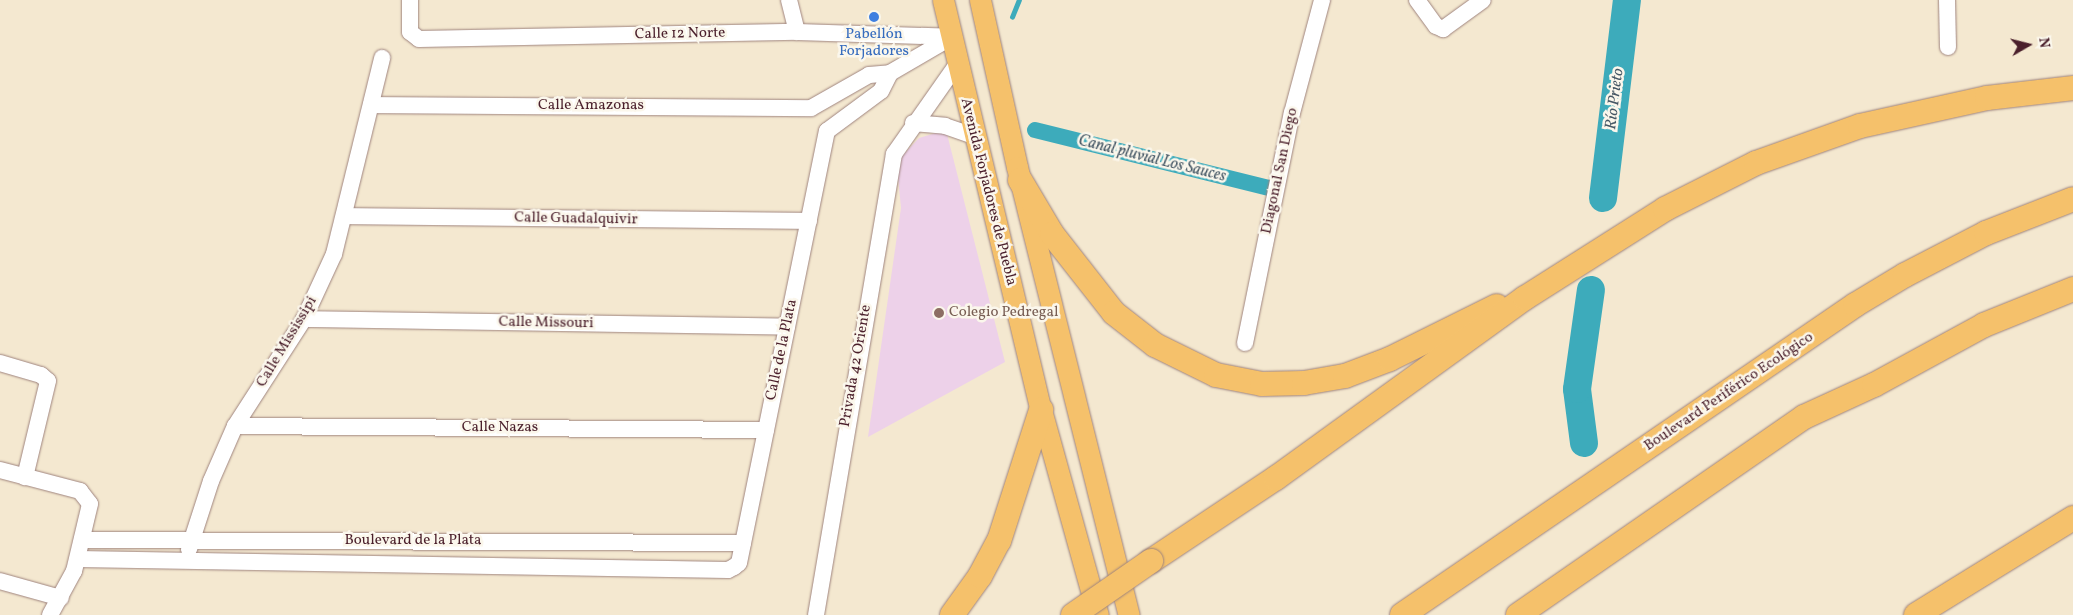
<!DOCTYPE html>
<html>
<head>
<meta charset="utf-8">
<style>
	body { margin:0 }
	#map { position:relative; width:2073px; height:615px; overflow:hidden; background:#f4e8d0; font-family:Vollkorn,serif }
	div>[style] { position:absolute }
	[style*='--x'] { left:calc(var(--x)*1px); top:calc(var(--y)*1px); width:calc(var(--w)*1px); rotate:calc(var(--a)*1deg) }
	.built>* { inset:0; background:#edd1e9 }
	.stream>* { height:4.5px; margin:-2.25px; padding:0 2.25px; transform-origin:2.25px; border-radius:2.25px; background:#3dabbb }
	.canal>* { height:16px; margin:-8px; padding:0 8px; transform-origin:8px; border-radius:8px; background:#3dabbb }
	.river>* { height:28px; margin:-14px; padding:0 14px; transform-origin:14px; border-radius:14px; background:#3dabbb }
	.roads { filter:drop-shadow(0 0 1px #9f847e) drop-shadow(0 0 1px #9f847e) }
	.minor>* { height:16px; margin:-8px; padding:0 8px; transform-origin:8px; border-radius:8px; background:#fff }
	.major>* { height:21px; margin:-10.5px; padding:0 10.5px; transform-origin:10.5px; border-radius:10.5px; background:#f5c16b }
	.highway>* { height:24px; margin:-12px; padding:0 12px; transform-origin:12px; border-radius:12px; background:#f5c16b }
	.bridges { filter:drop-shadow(0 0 1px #9f847e) drop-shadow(0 0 1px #9f847e) }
	.highway-bridge>* { height:24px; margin:-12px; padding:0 12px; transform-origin:12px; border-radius:12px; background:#f5c16b }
	.dots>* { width:14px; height:14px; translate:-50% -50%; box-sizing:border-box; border:2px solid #fbf7ec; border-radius:50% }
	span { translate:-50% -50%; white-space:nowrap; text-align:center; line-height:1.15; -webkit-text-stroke:5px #fbf7ec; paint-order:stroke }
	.street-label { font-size:15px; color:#4a1f2b }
	.shop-label { font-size:15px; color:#366cbe }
	.education-label { font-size:15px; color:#785e54 }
	.left { translate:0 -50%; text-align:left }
	.water-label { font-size:16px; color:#455765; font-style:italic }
	.north { position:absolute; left:2003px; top:20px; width:50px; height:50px; -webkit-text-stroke:4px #fbf7ec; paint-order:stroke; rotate:82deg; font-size:14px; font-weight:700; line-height:20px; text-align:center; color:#4a1f2b }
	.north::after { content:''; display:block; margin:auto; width:18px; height:22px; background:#4a1f2b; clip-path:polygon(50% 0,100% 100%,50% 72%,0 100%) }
</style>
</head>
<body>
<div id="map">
	<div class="built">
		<i style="clip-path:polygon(946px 130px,1005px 362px,868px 437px,901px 208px,897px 167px,901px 157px,919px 138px)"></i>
	</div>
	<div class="stream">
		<i style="--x:1012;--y:17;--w:18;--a:-68"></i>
	</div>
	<div class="canal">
		<i style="--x:1035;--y:130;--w:241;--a:13.9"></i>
	</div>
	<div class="river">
		<i style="--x:1603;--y:198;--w:199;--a:-83.1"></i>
		<i style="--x:1584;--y:443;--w:54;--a:-97.4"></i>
		<i style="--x:1577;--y:389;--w:100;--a:-82"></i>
	</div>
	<div class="roads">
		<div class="minor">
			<i style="--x:410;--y:0;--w:32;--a:90"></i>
			<i style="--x:410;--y:32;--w:11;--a:38"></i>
			<i style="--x:419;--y:39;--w:378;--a:-1.1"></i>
			<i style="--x:797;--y:32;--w:155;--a:1.8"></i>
			<i style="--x:789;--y:0;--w:33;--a:76"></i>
			<i style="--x:1417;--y:0;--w:32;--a:54"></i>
			<i style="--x:1436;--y:26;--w:8;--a:23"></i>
			<i style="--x:1443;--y:29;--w:49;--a:-35.9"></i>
			<i style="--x:1947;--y:0;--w:47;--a:88.8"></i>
			<i style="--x:371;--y:105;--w:440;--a:0.4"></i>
			<i style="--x:811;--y:108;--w:67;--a:-29.6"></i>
			<i style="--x:869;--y:75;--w:21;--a:-5"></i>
			<i style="--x:890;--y:73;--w:72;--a:-30.1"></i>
			<i style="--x:913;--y:123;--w:32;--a:5"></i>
			<i style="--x:945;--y:126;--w:31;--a:19"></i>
			<i style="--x:827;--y:131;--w:67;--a:-36.5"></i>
			<i style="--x:881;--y:91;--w:20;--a:-63"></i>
			<i style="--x:344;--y:216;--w:465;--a:0.6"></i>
			<i style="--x:304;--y:319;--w:483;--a:0.9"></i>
			<i style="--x:1245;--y:343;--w:235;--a:-78.5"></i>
			<i style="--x:1292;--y:113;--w:117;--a:-75.1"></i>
			<i style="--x:0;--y:363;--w:43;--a:16.3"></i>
			<i style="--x:41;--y:375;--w:9;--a:41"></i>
			<i style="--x:48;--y:381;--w:99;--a:103.5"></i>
			<i style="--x:235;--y:426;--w:531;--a:0.43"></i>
			<i style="--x:0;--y:470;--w:83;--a:14.7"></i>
			<i style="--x:80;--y:491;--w:16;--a:52"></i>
			<i style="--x:90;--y:504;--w:69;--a:103.4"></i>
			<i style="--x:74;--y:571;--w:50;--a:118.6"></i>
			<i style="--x:82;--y:540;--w:661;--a:0.26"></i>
			<i style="--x:189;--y:549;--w:71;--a:-72.1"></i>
			<i style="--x:211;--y:481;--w:60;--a:-66.4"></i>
			<i style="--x:235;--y:426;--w:127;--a:-57.2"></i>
			<i style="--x:304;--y:319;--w:72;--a:-65.2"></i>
			<i style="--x:334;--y:254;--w:202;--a:-76.2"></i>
			<i style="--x:78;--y:559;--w:650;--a:0.97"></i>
			<i style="--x:728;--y:570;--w:7;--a:-27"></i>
			<i style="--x:734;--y:567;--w:6;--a:-39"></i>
			<i style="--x:739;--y:563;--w:441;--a:-78.5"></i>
			<i style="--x:0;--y:581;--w:63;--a:15.6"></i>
			<i style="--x:816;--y:615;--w:468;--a:-80.4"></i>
			<i style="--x:894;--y:154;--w:111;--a:-54.9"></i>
		</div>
		<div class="major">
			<i style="--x:943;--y:0;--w:422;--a:76.6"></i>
			<i style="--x:1041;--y:410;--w:213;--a:74.5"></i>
			<i style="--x:980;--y:0;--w:171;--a:77.5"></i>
			<i style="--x:1017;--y:167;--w:462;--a:76"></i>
		</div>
		<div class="highway">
			<i style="--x:1020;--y:180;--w:63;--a:59.3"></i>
			<i style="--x:1052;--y:234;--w:100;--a:51.9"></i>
			<i style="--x:1114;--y:313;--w:52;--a:38"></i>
			<i style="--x:1155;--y:345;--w:68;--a:26.2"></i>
			<i style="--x:1216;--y:375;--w:47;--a:11.1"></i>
			<i style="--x:1262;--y:384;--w:42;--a:-1.4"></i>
			<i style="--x:1304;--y:383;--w:42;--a:-9.7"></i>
			<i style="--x:1345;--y:376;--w:48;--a:-20.7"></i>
			<i style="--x:1390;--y:359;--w:119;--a:-26.4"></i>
			<i style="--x:1151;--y:561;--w:150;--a:-33.6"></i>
			<i style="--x:1276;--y:478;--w:307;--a:-35.9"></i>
			<i style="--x:1525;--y:298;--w:166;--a:-32.4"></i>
			<i style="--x:1665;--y:209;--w:102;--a:-26.8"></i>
			<i style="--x:1756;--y:163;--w:110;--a:-19.6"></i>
			<i style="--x:1860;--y:126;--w:130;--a:-12.4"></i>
			<i style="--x:1987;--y:98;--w:87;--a:-6.6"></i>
			<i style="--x:952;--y:615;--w:48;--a:-54.3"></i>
			<i style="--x:980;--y:576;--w:40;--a:-62"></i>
			<i style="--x:999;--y:541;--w:138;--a:-72.2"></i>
			<i style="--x:1402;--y:615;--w:549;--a:-34.38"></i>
			<i style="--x:1855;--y:305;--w:58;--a:-31"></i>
			<i style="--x:1905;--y:275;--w:91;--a:-27.4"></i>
			<i style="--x:1986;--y:233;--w:93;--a:-21.3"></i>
			<i style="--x:1518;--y:615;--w:348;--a:-34.7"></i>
			<i style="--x:1804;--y:417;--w:77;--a:-24.6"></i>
			<i style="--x:1874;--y:385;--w:125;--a:-28.6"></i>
			<i style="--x:1984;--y:325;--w:96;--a:-22"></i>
			<i style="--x:1916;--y:615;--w:185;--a:-31.7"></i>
		</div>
	</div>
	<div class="bridges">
		<div class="highway-bridge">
			<i style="--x:1073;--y:615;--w:95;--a:-34.7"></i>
		</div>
	</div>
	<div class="dots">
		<i style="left:874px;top:17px;background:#3f7fe0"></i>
		<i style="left:939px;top:313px;background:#8d6e63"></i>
	</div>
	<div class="street-label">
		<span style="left:680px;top:34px;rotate:-1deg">Calle 12 Norte</span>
		<span style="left:591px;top:106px">Calle Amazonas</span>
		<span style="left:1280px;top:171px;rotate:-78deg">Diagonal San Diego</span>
		<span style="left:988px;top:192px;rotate:76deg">Avenida Forjadores de Puebla</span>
		<span style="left:576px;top:219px;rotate:1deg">Calle Guadalquivir</span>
		<span style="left:546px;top:323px;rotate:1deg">Calle Missouri</span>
		<span style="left:287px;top:342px;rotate:-59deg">Calle Mississipi</span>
		<span style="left:782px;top:350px;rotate:-78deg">Calle de la Plata</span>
		<span style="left:856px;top:366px;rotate:-80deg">Privada 42 Oriente</span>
		<span style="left:1729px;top:392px;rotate:-34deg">Boulevard Periférico Ecológico</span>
		<span style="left:500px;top:428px">Calle Nazas</span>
		<span style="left:413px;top:541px">Boulevard de la Plata</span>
	</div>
	<div class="shop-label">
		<span style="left:874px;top:43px">Pabellón<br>Forjadores</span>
	</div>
	<div class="education-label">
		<span class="left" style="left:949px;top:313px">Colegio Pedregal</span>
	</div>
	<div class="water-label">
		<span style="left:1615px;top:99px;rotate:-83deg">Río Prieto</span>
		<span style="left:1152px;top:159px;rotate:14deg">Canal pluvial Los Sauces</span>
	</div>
	<div class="north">N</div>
</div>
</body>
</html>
